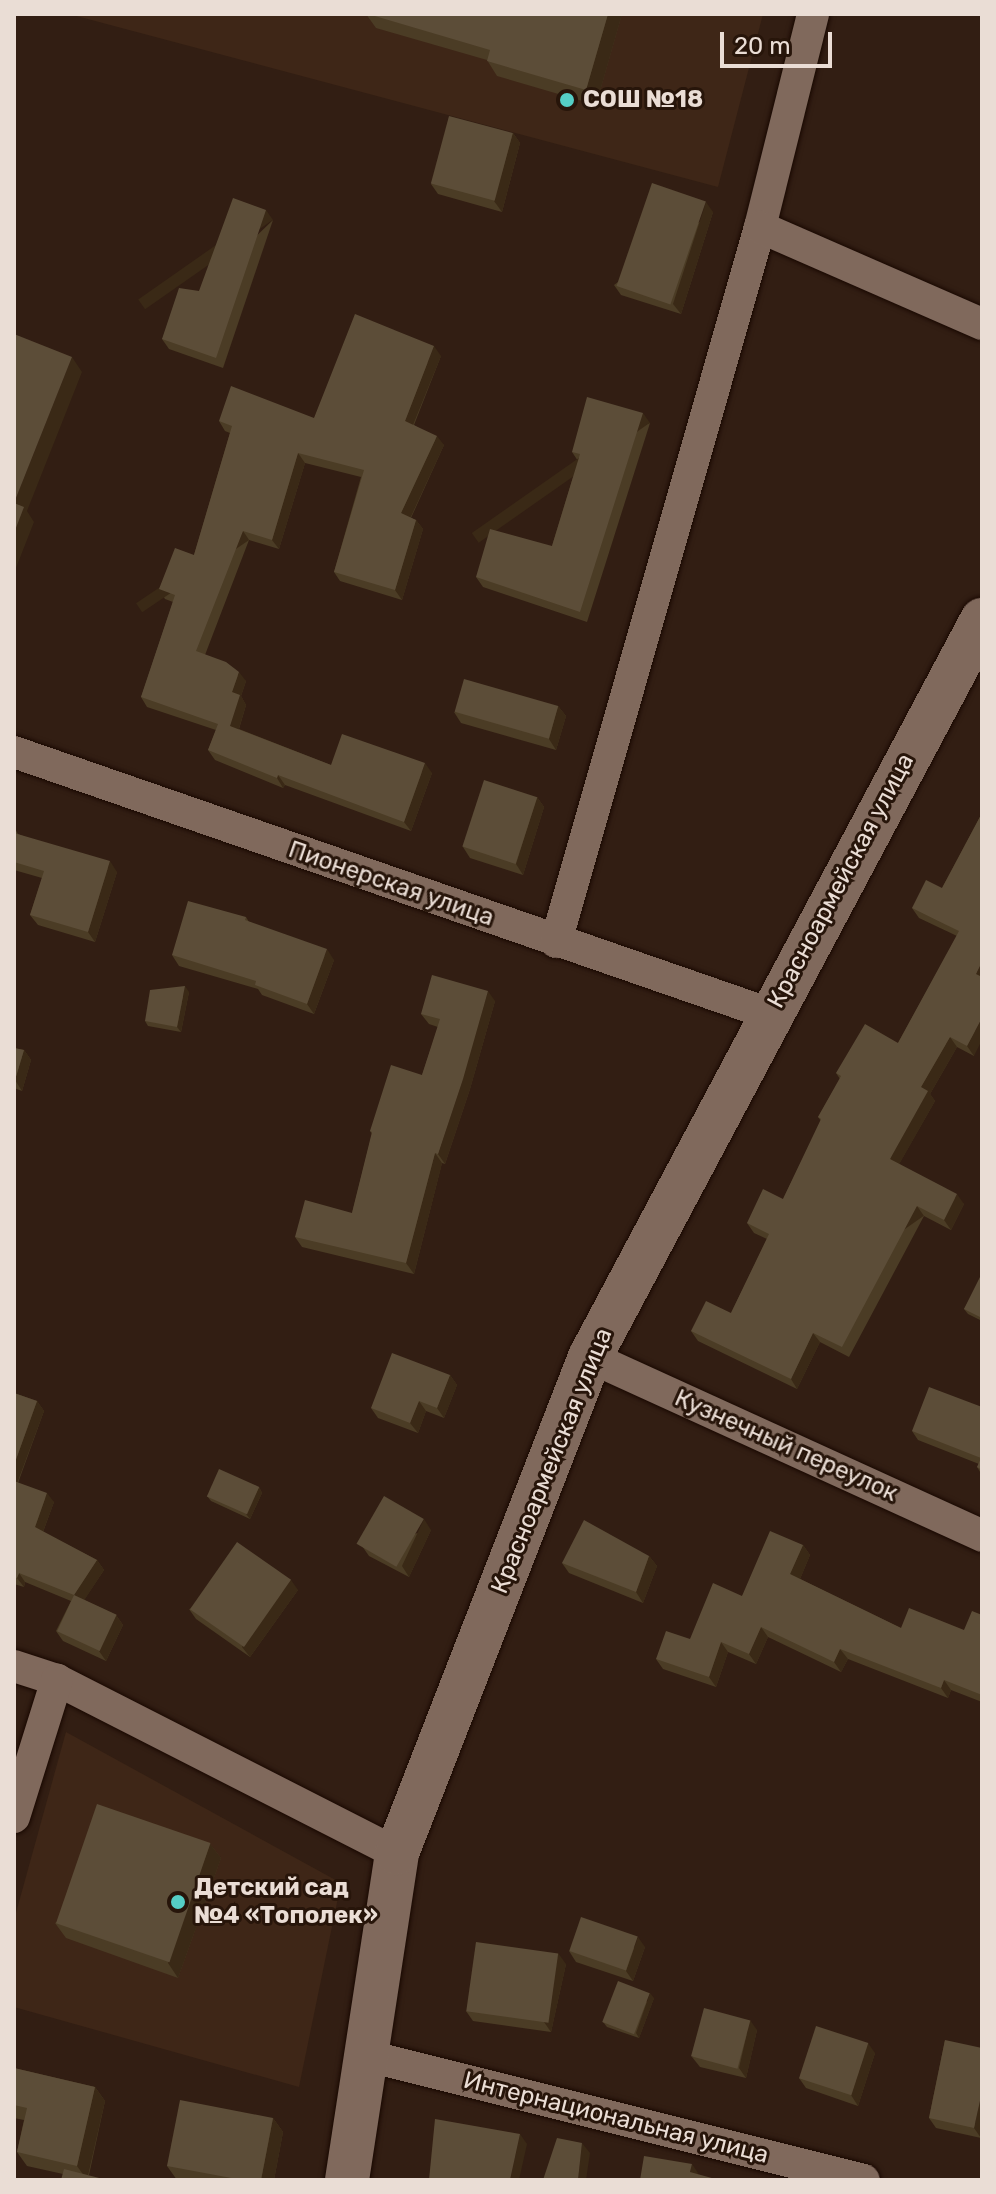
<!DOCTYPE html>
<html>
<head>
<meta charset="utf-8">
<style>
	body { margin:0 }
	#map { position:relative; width:996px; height:2194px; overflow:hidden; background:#321e13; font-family:Rubik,sans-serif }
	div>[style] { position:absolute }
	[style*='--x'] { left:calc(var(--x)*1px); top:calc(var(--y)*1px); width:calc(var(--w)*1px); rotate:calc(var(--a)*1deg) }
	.built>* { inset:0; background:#3e2617 }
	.roads { filter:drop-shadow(0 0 2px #190801) drop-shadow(0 0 2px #190801) }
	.street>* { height:32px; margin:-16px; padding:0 16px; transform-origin:16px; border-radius:16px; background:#80695c }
	.secondary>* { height:44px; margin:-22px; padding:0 22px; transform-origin:22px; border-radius:22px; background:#80695c }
	.wall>* { inset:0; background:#4b3c25 }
	.shaded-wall>* { inset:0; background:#3a2916; transform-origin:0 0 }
	.building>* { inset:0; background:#5c4d38; transform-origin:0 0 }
	.dots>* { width:22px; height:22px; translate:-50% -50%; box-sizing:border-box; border:4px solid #27150a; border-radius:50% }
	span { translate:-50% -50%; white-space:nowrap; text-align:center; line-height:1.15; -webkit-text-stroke:6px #27150a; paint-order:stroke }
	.poi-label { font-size:24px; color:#eaddd5; font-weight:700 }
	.left { translate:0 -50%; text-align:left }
	.street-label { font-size:24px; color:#eaddd5 }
	.frame { position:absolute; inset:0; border:16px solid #eaddd5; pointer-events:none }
	.scale { position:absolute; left:720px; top:32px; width:112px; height:36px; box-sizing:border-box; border:4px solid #eaddd5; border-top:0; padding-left:10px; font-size:24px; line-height:28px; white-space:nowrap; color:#eaddd5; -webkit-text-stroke:6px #27150a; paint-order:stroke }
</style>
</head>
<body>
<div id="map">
	<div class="built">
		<i style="clip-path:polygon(69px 14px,763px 14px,718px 187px)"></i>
		<i style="clip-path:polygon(66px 1732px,341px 1883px,299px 2087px,14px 2007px,14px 1920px)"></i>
	</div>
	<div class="roads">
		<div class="street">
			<i style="--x:760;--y:227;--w:219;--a:-76"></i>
			<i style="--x:14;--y:752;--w:800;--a:19.11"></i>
			<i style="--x:556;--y:942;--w:744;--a:-74.08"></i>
			<i style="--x:760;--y:227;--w:242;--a:23.6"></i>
			<i style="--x:590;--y:1357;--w:431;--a:24.5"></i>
			<i style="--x:14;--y:1666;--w:45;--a:18"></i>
			<i style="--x:57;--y:1680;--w:381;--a:27"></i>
			<i style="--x:14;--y:1817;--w:144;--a:-72.6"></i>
			<i style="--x:368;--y:2056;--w:511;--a:14.04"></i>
		</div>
		<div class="secondary">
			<i style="--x:347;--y:2180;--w:331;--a:-81.3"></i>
			<i style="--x:397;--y:1853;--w:532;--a:-68.74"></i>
			<i style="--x:590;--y:1357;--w:835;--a:-61.99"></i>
		</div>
	</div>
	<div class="wall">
		<i style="clip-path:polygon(366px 14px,622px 14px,596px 105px,497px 76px,487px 60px,376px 28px)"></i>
		<i style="clip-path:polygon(513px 133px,520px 143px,502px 212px,438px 194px,431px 184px)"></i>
		<i style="clip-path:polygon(713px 212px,681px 314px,621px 295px,614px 285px)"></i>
		<i style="clip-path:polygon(273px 220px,223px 368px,169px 349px,162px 339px,199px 291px)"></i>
		<i style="clip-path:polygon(441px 356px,414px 425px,444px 445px,411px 518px,416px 520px,423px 529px,402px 600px,340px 581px,334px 572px,361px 477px,305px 463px,279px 549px,249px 540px,205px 655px,246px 681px,241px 696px,246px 705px,239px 729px,331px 765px,432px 773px,411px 831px,285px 785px,283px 788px,215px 760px,208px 750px,216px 730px,147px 707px,141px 697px,173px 602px,165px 599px,159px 589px,194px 555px,230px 433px,225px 431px,219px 421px,314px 418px)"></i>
		<i style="clip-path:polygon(650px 423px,587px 622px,483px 587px,476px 577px,552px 546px,578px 461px,572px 452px)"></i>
		<i style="clip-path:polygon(558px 706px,566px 716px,556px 750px,461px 723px,454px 712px)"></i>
		<i style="clip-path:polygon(537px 797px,544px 807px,523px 875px,470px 858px,463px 847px)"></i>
		<i style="clip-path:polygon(982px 813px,974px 1056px,957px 1047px,930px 1094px,935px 1101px,899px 1164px,964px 1204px,951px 1230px,924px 1216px,849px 1357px,820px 1342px,797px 1389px,698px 1341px,691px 1331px,731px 1313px,767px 1239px,754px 1233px,747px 1223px,783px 1199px,821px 1121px,818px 1117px,840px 1079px,836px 1073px,898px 1043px,957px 936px,919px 918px,912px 908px,942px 888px)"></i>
		<i style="clip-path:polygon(14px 827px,18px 834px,117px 872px,95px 942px,38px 925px,30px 915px,42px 878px,14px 870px)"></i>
		<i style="clip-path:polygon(246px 917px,249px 922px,334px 960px,314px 1014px,262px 995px,258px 989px,179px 966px,172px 955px)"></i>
		<i style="clip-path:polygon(189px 992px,181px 1032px,148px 1026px,145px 1021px)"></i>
		<i style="clip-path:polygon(495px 1001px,470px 1089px,445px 1164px,442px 1163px,414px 1274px,302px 1247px,295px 1237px,352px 1213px,372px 1134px,370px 1131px,422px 1075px,438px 1027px,429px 1024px,421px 1014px)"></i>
		<i style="clip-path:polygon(14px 1048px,24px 1050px,31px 1060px,22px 1091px,14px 1088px)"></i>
		<i style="clip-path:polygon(982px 1278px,982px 1321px,968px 1314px,964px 1309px)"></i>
		<i style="clip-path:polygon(450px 1375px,457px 1385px,444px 1418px,426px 1411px,418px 1433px,378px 1418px,371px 1408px)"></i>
		<i style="clip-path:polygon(14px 1393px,37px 1401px,44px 1411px,18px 1483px,54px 1502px,43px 1532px,97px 1560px,104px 1570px,84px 1600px,116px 1615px,123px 1625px,106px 1661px,63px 1641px,56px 1631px,71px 1601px,25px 1582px,24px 1587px,14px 1584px)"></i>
		<i style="clip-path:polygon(982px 1407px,982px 1475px,977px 1467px,979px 1464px,918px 1440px,912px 1431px)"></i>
		<i style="clip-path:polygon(259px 1487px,262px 1493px,250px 1519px,211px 1501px,207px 1496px)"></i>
		<i style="clip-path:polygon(431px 1530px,409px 1577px,369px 1556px,362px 1546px)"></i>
		<i style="clip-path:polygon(803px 1545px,810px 1555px,800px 1579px,901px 1628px,964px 1630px,982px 1615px,982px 1702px,951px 1690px,948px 1698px,848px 1659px,841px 1672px,768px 1637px,756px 1664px,728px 1652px,716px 1687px,663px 1669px,656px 1659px,690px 1639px)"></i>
		<i style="clip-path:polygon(649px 1556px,657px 1566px,643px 1603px,569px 1573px,562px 1563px)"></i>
		<i style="clip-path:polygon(298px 1590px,250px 1657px,196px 1619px,189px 1609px)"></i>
		<i style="clip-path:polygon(210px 1844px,221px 1858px,178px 1978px,66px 1938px,55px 1923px)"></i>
		<i style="clip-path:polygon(645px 1947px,633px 1981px,576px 1962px,569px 1951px)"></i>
		<i style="clip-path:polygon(566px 1964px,551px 2032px,473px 2021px,466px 2011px)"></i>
		<i style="clip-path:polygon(654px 1998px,639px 2038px,607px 2027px,603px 2022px)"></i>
		<i style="clip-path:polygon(757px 2030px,746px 2078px,700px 2067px,692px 2057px)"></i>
		<i style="clip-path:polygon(945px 2040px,981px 2138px,936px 2128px,929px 2118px)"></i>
		<i style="clip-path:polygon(875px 2053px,858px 2106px,806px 2088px,799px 2078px)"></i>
		<i style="clip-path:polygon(14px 2068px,95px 2087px,105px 2101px,89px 2175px,63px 2174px,27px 2166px,17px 2152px,24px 2120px,14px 2118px)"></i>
		<i style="clip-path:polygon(273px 2118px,283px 2132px,274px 2180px,177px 2180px,167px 2166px)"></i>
	</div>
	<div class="shaded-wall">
		<i style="clip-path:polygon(608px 14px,622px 14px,596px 105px,586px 90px)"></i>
		<i style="clip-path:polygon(513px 133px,520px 143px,502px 212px,494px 201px)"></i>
		<i style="clip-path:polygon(706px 202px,713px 212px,681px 314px,673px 304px)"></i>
		<i style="left:266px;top:210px;width:12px;height:156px;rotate:55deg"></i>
		<i style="clip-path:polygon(434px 346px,441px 356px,411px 430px,405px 421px)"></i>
		<i style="clip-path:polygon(72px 357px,82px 372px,27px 511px,34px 522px,14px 573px,14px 503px)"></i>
		<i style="left:643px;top:413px;width:12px;height:209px;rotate:55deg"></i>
		<i style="clip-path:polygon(437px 436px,444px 445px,408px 523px,401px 513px)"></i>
		<i style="clip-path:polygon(298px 453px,305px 463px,279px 549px,272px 540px)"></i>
		<i style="clip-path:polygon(416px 520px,423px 529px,402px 600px,395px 590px)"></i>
		<i style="left:243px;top:531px;width:11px;height:129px;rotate:56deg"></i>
		<i style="clip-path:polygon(239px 672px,246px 681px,241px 696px,246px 705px,237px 735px,230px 726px,232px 692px)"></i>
		<i style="clip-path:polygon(558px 706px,566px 716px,556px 750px,549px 739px)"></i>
		<i style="clip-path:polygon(425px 763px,432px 773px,411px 831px,404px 822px)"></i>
		<i style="clip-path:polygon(278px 775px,285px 785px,283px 788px,277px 778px)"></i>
		<i style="clip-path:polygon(537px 797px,544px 807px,523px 875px,516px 864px)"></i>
		<i style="clip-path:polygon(110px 861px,117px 872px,95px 942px,88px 932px)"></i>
		<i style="clip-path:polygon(327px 949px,334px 960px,314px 1014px,307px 1004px)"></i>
		<i style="clip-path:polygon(982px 962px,982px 982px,976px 974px)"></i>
		<i style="clip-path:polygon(185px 986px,189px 992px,181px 1032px,177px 1027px)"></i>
		<i style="clip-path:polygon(488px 991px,495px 1001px,470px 1089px,445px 1164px,438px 1154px)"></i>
		<i style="clip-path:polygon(982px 1018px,982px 1040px,974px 1056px,967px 1046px)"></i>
		<i style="clip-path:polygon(950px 1037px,957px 1047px,930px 1094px,935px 1101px,897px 1168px,890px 1159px,921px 1087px)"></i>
		<i style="clip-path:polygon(24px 1050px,31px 1060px,22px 1091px,15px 1080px)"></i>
		<i style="clip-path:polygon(435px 1153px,442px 1163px,414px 1274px,406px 1263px)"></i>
		<i style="clip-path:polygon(957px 1194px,964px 1204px,951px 1230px,944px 1220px)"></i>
		<i style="left:917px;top:1206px;width:12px;height:160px;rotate:55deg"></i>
		<i style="clip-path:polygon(813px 1333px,820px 1342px,797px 1389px,791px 1379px)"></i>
		<i style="clip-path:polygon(450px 1375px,457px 1385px,444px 1418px,437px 1408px)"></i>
		<i style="clip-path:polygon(37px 1401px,44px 1411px,15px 1489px,14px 1487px,14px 1465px)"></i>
		<i style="clip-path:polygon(419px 1401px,426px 1411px,418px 1433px,410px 1423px)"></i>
		<i style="clip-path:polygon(259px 1487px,262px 1493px,250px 1519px,246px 1514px)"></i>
		<i style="clip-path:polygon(47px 1493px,54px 1502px,41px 1537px,35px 1527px)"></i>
		<i style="clip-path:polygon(424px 1519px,431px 1530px,409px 1577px,402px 1566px)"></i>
		<i style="clip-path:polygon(803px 1545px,810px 1555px,798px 1584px,790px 1574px)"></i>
		<i style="clip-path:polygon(649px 1556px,657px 1566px,643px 1603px,636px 1592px)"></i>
		<i style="clip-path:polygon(97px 1560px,104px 1570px,81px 1605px,74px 1595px)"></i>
		<i style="clip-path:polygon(19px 1573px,25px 1582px,24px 1587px,17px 1578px)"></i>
		<i style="clip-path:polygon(291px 1580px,298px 1590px,250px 1657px,242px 1647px)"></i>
		<i style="clip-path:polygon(116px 1615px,123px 1625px,106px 1661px,99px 1651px)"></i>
		<i style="clip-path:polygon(761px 1627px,768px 1637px,756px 1664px,749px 1654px)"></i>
		<i style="clip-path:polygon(721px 1642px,728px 1652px,716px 1687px,709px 1677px)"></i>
		<i style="clip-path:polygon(840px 1649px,848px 1659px,841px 1672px,834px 1662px)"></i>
		<i style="clip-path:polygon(944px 1680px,951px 1690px,948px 1698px,941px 1688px)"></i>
		<i style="clip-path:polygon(210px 1844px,221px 1858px,178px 1978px,168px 1963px)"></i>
		<i style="clip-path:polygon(638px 1937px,645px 1947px,633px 1981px,626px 1971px)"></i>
		<i style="clip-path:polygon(558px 1953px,566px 1964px,551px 2032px,544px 2022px)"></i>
		<i style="clip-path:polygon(650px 1993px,654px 1998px,639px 2038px,636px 2033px)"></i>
		<i style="clip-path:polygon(750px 2020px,757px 2030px,746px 2078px,739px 2068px)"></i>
		<i style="clip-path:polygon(868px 2043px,875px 2053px,858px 2106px,851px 2095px)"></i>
		<i style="clip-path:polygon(95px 2087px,105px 2101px,87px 2180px,77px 2166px)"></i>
		<i style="clip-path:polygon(982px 2092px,982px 2135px,981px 2138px,974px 2128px)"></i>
		<i style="clip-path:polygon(273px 2118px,283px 2132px,274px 2180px,261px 2180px)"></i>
		<i style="clip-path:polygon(520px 2134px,527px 2144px,519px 2180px,510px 2180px)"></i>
		<i style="clip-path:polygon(582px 2143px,590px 2153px,586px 2180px,578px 2180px)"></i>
		<i style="clip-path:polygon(692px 2164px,698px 2173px,696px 2180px,690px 2172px)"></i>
	</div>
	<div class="building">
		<i style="clip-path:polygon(368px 14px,608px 14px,586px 90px,487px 61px,490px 50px)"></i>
		<i style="left:449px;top:116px;width:66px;height:70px;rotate:15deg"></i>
		<i style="left:652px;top:183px;width:57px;height:109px;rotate:19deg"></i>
		<i style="clip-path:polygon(233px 198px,266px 210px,216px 358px,162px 339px,179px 288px,199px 291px)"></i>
		<i style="clip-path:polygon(355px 314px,434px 346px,405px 421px,437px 436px,401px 513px,416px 520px,395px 590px,334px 572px,364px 470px,298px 453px,272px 540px,243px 531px,196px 651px,226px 662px,239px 672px,232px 692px,240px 695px,230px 726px,331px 765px,342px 734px,425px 763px,404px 822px,278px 775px,277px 778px,208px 750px,218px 724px,141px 697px,175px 595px,159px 589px,175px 548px,194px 555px,232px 426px,219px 421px,231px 386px,314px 418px)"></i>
		<i style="clip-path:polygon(14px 334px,72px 357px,14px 503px)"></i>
		<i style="clip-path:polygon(587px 397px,643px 413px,580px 612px,476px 577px,490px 529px,552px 546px,580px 454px,572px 452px)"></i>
		<i style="clip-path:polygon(14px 503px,24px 507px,14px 533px)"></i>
		<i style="left:464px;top:679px;width:98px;height:34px;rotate:16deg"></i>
		<i style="left:484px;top:780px;width:56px;height:70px;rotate:18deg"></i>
		<i style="clip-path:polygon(982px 813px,982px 962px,976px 974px,982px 977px,982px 1018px,967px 1046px,950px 1037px,921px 1087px,928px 1091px,890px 1159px,957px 1194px,944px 1220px,917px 1206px,842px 1347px,813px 1333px,791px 1379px,691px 1331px,706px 1301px,731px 1313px,769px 1234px,747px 1223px,763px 1189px,783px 1199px,821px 1119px,818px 1117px,841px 1076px,836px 1073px,865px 1024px,898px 1043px,959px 931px,912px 908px,926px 880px,942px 888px)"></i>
		<i style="clip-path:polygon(14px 833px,110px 861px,88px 932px,30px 915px,44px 871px,14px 862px)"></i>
		<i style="clip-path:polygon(188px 901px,246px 917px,245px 920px,327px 949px,307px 1004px,255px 985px,256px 981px,172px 955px)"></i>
		<i style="clip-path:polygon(432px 975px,488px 991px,463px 1079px,438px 1154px,435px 1153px,406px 1263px,295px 1237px,305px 1200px,352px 1213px,372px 1132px,370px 1131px,391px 1065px,422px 1075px,440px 1019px,421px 1014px)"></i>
		<i style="clip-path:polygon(185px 986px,177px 1027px,145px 1021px,150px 990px)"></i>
		<i style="clip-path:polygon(14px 1048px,24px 1050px,15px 1080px,14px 1080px)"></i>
		<i style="clip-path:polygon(980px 1277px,982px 1278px,982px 1318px,964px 1309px)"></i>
		<i style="clip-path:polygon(392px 1353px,450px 1375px,437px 1408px,419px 1401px,410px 1423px,371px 1408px)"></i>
		<i style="clip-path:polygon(929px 1387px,982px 1407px,982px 1470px,977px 1467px,981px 1458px,912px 1431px)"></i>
		<i style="clip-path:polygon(14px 1393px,37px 1401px,14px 1465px)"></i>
		<i style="left:219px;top:1469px;width:44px;height:30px;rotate:24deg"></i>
		<i style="clip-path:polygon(14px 1481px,47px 1493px,35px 1527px,97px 1560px,74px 1595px,19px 1573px,17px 1578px,14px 1577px)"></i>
		<i style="left:384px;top:1496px;width:46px;height:55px;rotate:30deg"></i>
		<i style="clip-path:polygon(584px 1520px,649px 1556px,636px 1592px,562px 1563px)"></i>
		<i style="clip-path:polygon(770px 1531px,803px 1545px,790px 1574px,901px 1628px,909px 1608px,964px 1630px,972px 1611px,982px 1615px,982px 1695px,944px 1680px,941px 1688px,840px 1649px,834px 1662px,761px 1627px,749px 1654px,721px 1642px,709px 1677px,656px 1659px,666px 1631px,690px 1639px,713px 1583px,742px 1596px)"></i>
		<i style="left:237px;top:1542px;width:66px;height:82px;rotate:35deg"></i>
		<i style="left:74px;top:1595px;width:47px;height:40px;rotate:25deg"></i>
		<i style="left:97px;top:1804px;width:120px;height:126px;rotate:19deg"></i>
		<i style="left:581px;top:1917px;width:60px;height:36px;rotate:19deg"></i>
		<i style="left:476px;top:1942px;width:83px;height:70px;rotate:8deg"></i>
		<i style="left:618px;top:1981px;width:34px;height:44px;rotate:21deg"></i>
		<i style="left:704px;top:2008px;width:48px;height:50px;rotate:15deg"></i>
		<i style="left:816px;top:2026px;width:55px;height:55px;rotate:18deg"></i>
		<i style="clip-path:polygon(945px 2040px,982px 2048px,982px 2092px,974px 2128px,929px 2118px)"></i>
		<i style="clip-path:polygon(14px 2068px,95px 2087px,77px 2166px,17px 2152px,27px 2108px,14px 2105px)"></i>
		<i style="clip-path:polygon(180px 2100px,273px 2118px,261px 2180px,242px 2180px,167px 2166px)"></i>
		<i style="clip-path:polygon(435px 2119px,520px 2134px,510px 2180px,429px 2180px)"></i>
		<i style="clip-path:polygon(557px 2138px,582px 2143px,578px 2180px,543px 2180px)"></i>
		<i style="clip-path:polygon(644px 2156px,692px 2164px,690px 2172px,719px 2180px,640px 2180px)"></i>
		<i style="clip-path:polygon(64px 2169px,107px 2180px,61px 2180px)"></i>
	</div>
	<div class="dots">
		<i style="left:567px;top:100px;background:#55cec5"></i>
		<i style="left:178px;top:1902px;background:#55cec5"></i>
	</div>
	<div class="poi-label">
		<span class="left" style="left:583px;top:100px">СОШ №18</span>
		<span class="left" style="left:194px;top:1902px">Детский сад<br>№4 «Тополек»</span>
	</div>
	<div class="street-label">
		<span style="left:841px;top:881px;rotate:-62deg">Красноармейская улица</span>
		<span style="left:391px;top:884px;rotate:19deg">Пионерская улица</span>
		<span style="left:786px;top:1446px;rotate:24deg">Кузнечный переулок</span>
		<span style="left:552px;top:1461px;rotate:-68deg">Красноармейская улица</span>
		<span style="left:616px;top:2118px;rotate:14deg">Интернациональная улица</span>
	</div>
	<div class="frame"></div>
	<div class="scale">20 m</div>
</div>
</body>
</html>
